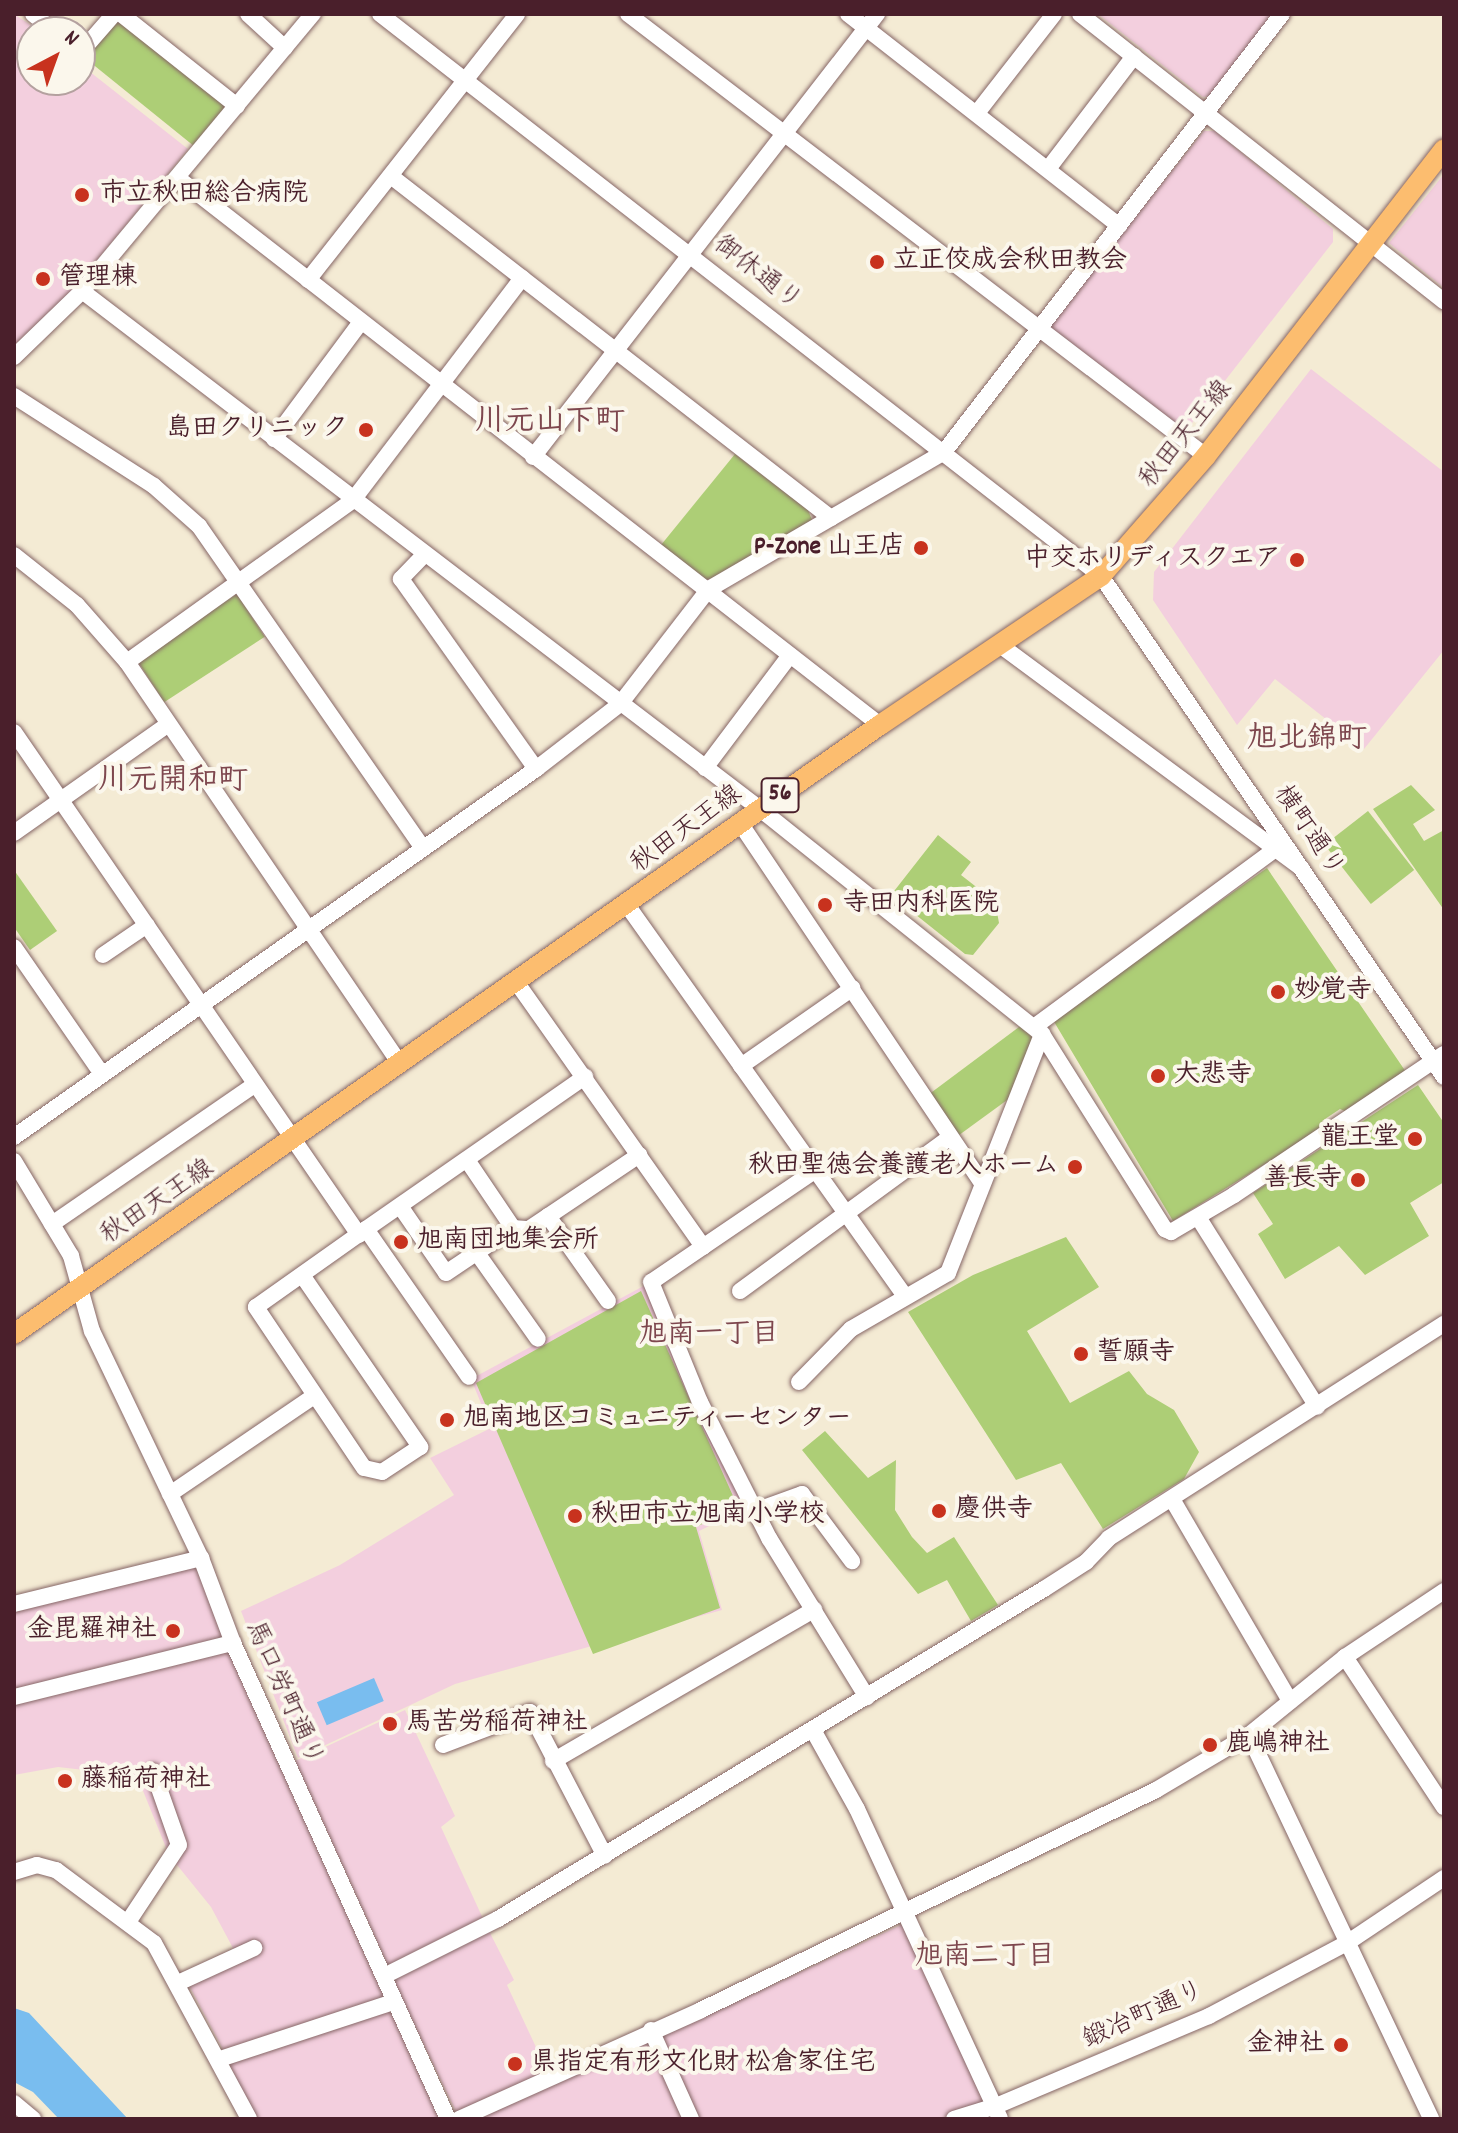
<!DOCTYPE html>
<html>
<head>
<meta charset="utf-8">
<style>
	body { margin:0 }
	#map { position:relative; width:1458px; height:2133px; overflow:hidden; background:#f4ebd4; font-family:Dekko,"Klee One",sans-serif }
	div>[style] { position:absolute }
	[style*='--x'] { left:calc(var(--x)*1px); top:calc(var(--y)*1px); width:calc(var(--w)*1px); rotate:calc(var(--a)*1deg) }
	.built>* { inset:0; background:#f3cfde }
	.green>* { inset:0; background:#adce76; transform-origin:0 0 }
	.water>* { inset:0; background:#79bdef; transform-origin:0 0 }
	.roads { filter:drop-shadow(0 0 2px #866666) drop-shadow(0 0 2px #866666) }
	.minor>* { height:16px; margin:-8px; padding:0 8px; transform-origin:8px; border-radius:8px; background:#fff }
	.major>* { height:20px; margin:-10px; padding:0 10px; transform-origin:10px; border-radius:10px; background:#fcbd6f }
	.dots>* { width:22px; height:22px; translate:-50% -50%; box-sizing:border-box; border:4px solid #fbf7ec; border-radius:50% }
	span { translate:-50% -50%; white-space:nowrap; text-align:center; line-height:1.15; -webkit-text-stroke:8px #fbf7ec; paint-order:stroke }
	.shield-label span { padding:2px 6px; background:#fbf7ec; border:2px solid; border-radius:6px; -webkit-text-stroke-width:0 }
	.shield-label { font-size:24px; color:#4a1f2b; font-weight:700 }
	.poi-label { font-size:26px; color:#4a1f2b; font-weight:700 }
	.left { translate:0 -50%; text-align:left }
	.right { translate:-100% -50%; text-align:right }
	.street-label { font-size:26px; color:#4a1f2b }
	.neighbourhood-label { font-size:28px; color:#7e474e; font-weight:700 }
	.quarter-label { font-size:30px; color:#7e474e; font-weight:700 }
	.frame { position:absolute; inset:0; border:16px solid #4a1f2b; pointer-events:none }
	.north { position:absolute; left:16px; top:16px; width:80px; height:80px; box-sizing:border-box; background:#fbf7ec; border:2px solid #b4a19f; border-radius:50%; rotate:41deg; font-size:22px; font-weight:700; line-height:32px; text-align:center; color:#4a1f2b }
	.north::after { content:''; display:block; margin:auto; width:28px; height:36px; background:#c8321e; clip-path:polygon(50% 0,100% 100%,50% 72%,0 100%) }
</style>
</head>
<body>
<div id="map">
	<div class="built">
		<i style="clip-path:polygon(14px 14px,41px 32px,32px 32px,32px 80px,80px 80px,80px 64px,188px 149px,75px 287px,14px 345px)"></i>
		<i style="clip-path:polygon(1098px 14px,1276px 14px,1212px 96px,1203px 97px)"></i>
		<i style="clip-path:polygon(1204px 131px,1215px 131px,1333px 229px,1333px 242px,1182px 436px,1051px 333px,1052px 321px)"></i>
		<i style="clip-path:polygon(1444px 174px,1444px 288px,1389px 243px)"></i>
		<i style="clip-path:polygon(1311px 369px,1444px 472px,1444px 650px,1364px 749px,1275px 679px,1237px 725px,1153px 600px,1154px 572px)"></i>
		<i style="clip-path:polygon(651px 1282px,752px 1505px,699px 1531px,722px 1610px,455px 1684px,298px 1758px,241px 1611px,340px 1565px,454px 1495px,430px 1458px,491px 1428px,471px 1379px)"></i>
		<i style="clip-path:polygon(196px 1562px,226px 1639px,14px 1689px,14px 1606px)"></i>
		<i style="clip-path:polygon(232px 1650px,386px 2000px,226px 2055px,184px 1976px,234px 1950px,211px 1907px,169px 1855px,137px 1776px,58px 1767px,14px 1775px,14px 1705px)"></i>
		<i style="clip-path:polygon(405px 1710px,455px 1816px,441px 1827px,485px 1923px,390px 1970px,295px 1761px)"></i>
		<i style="clip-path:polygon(905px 1923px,991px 2103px,937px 2119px,693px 2119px,657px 2039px)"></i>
		<i style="clip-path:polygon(488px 1929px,514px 1980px,507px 1985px,549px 2075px,458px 2116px,395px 1984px,396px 1974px)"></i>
		<i style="clip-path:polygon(392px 2010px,442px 2119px,255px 2119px,229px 2063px)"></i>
		<i style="clip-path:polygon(648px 2036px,686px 2119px,469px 2119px)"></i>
	</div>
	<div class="green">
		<i style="left:118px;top:19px;width:139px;height:51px;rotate:39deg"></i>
		<i style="clip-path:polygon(735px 454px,808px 510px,812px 520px,716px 578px,704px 580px,661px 545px)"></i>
		<i style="left:237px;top:594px;width:51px;height:120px;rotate:57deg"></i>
		<i style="clip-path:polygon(1411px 785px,1435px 810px,1413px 824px,1424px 841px,1444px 830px,1444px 910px,1373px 809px)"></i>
		<i style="left:1368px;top:811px;width:75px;height:55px;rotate:52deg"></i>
		<i style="clip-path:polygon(938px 835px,971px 862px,961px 875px,984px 893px,988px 888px,995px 901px,999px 923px,973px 955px,965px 954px,891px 895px)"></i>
		<i style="clip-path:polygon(1267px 868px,1406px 1072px,1347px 1112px,1340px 1109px,1322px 1121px,1320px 1130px,1173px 1221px,1053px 1020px)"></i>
		<i style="clip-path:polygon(14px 870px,57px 931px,30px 950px,14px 927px)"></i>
		<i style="clip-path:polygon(1023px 1024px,1038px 1037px,1014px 1095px,955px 1138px,928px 1095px)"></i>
		<i style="clip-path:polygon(1418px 1085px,1444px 1123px,1444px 1182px,1410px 1203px,1429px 1236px,1365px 1275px,1339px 1246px,1285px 1279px,1258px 1234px,1273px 1224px,1253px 1193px)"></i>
		<i style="clip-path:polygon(1066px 1237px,1099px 1287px,1027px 1331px,1070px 1403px,1129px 1371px,1147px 1394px,1174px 1410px,1199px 1452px,1184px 1479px,1103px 1529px,1061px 1463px,1016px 1480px,908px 1312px,973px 1275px)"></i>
		<i style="clip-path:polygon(641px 1291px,738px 1507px,696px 1527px,720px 1608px,593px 1654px,476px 1383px)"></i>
		<i style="clip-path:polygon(825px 1431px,868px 1478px,896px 1460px,895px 1510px,912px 1537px,927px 1553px,954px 1537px,998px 1605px,971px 1621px,947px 1580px,918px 1594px,802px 1450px)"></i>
	</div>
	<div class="water">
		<i style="left:374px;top:1678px;width:25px;height:62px;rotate:67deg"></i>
		<i style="clip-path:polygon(14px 2008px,29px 2013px,128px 2119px,59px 2119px,33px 2092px,14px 2082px)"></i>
	</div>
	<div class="roads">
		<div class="minor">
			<i style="--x:33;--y:14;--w:28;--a:39"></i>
			<i style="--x:121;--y:14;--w:148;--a:38.4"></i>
			<i style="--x:248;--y:14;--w:50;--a:42.6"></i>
			<i style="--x:380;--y:14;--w:914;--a:37.94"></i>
			<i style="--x:1101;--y:576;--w:607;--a:55.6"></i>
			<i style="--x:628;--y:14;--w:728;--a:37.41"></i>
			<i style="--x:848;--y:14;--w:344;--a:38"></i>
			<i style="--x:1080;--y:14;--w:464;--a:38.3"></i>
			<i style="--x:80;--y:53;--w:52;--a:-48.9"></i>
			<i style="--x:977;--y:113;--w:125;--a:-52.1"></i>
			<i style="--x:1048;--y:169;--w:142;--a:-52.7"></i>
			<i style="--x:392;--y:177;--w:556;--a:37.84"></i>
			<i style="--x:179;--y:179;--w:889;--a:37.91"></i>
			<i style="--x:308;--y:280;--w:338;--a:-51.8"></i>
			<i style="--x:82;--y:291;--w:853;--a:37.38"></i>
			<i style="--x:760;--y:809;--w:361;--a:38.6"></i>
			<i style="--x:1042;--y:1034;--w:231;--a:57.8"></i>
			<i style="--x:1165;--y:1229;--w:7;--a:27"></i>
			<i style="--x:1171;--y:1232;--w:73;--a:-30.4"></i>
			<i style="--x:1234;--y:1195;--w:253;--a:-33.9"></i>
			<i style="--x:14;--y:357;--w:95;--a:-44.1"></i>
			<i style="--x:82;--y:291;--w:361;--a:-50.2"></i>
			<i style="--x:14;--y:396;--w:166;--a:32.7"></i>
			<i style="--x:154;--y:486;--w:60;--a:41.6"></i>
			<i style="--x:199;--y:526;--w:392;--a:55.2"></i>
			<i style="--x:274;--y:439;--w:146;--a:-53.4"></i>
			<i style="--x:533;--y:457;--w:561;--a:-52.17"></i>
			<i style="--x:14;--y:555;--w:80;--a:38.4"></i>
			<i style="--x:77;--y:605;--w:76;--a:48.7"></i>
			<i style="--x:127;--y:662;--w:485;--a:55.8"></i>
			<i style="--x:423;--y:556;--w:32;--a:134"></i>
			<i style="--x:401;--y:579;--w:233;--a:54.6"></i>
			<i style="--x:1000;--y:645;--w:375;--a:36.5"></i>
			<i style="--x:127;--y:662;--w:278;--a:-35.6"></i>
			<i style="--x:353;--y:500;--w:279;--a:-52.7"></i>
			<i style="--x:14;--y:732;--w:610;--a:55.55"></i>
			<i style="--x:705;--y:768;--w:141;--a:-53"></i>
			<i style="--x:740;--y:823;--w:434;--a:56.1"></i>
			<i style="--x:14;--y:833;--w:187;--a:-35.2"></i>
			<i style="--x:627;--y:905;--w:478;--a:54.6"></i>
			<i style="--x:14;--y:947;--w:155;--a:55.3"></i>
			<i style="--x:103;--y:955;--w:53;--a:-34.3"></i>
			<i style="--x:517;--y:983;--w:323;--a:54.8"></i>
			<i style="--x:1034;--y:1027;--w:307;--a:-36.4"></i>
			<i style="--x:741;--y:1066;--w:136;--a:-34.9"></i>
			<i style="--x:14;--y:1137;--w:639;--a:-35.18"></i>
			<i style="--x:536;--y:769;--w:106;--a:-37.7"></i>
			<i style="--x:620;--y:704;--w:145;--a:-52.3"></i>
			<i style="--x:709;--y:589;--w:272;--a:-30.2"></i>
			<i style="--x:944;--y:452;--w:553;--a:-52.34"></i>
			<i style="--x:14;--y:1161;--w:111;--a:59"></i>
			<i style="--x:71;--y:1256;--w:78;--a:74.4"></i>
			<i style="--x:92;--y:1331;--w:252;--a:64.4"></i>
			<i style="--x:201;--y:1558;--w:91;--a:69.4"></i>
			<i style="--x:233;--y:1643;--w:522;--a:65.69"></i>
			<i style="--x:816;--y:1170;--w:199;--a:145.8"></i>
			<i style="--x:651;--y:1282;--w:130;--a:67.8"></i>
			<i style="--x:700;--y:1402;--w:153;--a:63.1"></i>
			<i style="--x:769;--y:1538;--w:187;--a:58.4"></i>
			<i style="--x:400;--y:1206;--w:81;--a:55.5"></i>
			<i style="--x:446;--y:1273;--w:81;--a:-33.9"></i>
			<i style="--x:513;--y:1228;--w:82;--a:-124.1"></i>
			<i style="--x:548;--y:1216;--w:104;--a:54.8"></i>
			<i style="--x:1198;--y:1217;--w:224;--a:57.9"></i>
			<i style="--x:52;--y:1224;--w:245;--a:-34.5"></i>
			<i style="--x:513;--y:1228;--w:16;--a:4"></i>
			<i style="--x:529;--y:1229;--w:133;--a:-33.9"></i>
			<i style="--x:366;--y:1229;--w:180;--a:55.2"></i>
			<i style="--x:477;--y:1253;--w:105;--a:54.7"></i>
			<i style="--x:302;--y:1275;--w:209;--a:55.5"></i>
			<i style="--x:420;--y:1447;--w:45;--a:146.7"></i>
			<i style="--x:382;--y:1472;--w:18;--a:-167"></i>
			<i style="--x:364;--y:1468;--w:194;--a:-123.9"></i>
			<i style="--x:256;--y:1307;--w:135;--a:-35.3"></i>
			<i style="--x:366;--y:1229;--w:267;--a:-34.8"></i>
			<i style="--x:740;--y:1291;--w:259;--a:-36.2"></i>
			<i style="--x:799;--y:1382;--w:74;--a:-45.5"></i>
			<i style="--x:851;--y:1329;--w:112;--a:-30"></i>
			<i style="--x:948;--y:1273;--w:257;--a:-68.5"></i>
			<i style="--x:170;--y:1494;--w:174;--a:-34.2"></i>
			<i style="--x:1172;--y:1499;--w:234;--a:59.7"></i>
			<i style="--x:755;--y:1511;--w:50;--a:-19.9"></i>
			<i style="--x:802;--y:1494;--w:84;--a:53.3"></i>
			<i style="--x:14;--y:1604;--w:193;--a:-13.8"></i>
			<i style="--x:1345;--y:1657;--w:180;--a:56.6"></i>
			<i style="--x:14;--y:1697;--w:226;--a:-13.9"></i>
			<i style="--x:813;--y:1730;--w:90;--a:60.9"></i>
			<i style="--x:857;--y:1809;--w:341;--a:65.2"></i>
			<i style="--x:1249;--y:1735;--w:425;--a:64.6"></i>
			<i style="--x:443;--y:1745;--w:93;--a:-20.8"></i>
			<i style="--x:530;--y:1712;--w:162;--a:62.5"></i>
			<i style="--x:553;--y:1761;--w:302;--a:-30.1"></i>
			<i style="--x:14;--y:1872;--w:24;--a:-17"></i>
			<i style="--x:37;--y:1865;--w:20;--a:15"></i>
			<i style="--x:56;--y:1870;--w:122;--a:36.7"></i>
			<i style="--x:154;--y:1943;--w:200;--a:61.6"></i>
			<i style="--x:128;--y:1922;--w:92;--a:-56.5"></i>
			<i style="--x:179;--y:1845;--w:78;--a:-109.4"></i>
			<i style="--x:384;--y:1976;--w:127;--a:-26.6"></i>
			<i style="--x:498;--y:1919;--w:638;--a:-31.15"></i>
			<i style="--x:1044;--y:1589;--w:50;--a:-32.7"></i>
			<i style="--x:1086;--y:1562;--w:33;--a:-46"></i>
			<i style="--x:1109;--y:1538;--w:398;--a:-32.6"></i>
			<i style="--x:178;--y:1983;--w:84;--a:-24.7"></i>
			<i style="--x:651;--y:2030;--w:98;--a:65.8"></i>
			<i style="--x:220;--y:2059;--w:182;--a:-18.2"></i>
			<i style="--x:14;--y:2103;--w:25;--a:40"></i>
			<i style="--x:459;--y:2119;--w:265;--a:-24.2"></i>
			<i style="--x:701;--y:2010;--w:505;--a:-25.8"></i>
			<i style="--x:1156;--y:1790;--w:108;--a:-30.6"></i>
			<i style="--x:1249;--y:1735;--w:124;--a:-39.1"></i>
			<i style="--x:1345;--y:1657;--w:119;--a:-33.7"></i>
			<i style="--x:954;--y:2119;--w:44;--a:-17.2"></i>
			<i style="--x:996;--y:2106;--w:231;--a:-22.9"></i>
			<i style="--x:1209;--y:2016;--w:156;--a:-27.9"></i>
			<i style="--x:1347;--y:1943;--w:117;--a:-33.8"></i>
		</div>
		<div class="major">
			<i style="--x:14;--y:1334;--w:1059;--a:-35.12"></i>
			<i style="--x:880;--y:725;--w:267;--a:-34"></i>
			<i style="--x:1101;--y:576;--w:159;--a:-48.8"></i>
			<i style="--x:1206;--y:456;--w:388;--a:-52.2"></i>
		</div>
	</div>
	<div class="dots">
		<i style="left:82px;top:195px;background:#c8321e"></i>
		<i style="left:877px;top:262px;background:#c8321e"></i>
		<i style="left:43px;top:279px;background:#c8321e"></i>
		<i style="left:366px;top:430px;background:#c8321e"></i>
		<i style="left:921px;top:548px;background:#c8321e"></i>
		<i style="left:1297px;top:560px;background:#c8321e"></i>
		<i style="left:825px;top:905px;background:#c8321e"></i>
		<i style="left:1278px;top:992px;background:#c8321e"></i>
		<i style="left:1158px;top:1076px;background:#c8321e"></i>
		<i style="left:1415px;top:1139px;background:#c8321e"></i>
		<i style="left:1075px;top:1167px;background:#c8321e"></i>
		<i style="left:1358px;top:1180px;background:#c8321e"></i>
		<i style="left:401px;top:1242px;background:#c8321e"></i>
		<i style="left:1081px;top:1354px;background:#c8321e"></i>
		<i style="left:447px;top:1420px;background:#c8321e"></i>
		<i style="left:939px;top:1511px;background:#c8321e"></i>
		<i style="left:575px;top:1516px;background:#c8321e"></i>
		<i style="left:173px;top:1631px;background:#c8321e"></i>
		<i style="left:390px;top:1724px;background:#c8321e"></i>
		<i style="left:1210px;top:1745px;background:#c8321e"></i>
		<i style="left:65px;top:1781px;background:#c8321e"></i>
		<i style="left:1341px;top:2045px;background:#c8321e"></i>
		<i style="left:515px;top:2064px;background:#c8321e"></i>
	</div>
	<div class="shield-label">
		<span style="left:780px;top:795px">56</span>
	</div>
	<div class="poi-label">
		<span class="left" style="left:100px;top:195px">市立秋田総合病院</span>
		<span class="left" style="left:893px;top:262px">立正佼成会秋田教会</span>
		<span class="left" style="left:59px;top:279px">管理棟</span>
		<span class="right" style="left:348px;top:430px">島田クリニック</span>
		<span class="right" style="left:905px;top:548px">P-Zone 山王店</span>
		<span class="right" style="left:1281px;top:560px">中交ホリディスクエア</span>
		<span class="left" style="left:843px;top:905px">寺田内科医院</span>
		<span class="left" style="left:1294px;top:992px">妙覚寺</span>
		<span class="left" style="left:1174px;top:1076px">大悲寺</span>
		<span class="right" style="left:1399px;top:1139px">龍王堂</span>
		<span class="right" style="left:1059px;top:1167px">秋田聖徳会養護老人ホーム</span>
		<span class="right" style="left:1342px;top:1180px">善長寺</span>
		<span class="left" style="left:417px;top:1242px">旭南団地集会所</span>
		<span class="left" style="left:1097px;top:1354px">誓願寺</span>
		<span class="left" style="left:463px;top:1420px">旭南地区コミュニティーセンター</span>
		<span class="left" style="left:955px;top:1511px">慶供寺</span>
		<span class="left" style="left:591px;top:1516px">秋田市立旭南小学校</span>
		<span class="right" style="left:157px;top:1631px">金毘羅神社</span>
		<span class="left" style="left:406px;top:1724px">馬苦労稲荷神社</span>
		<span class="left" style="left:1226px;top:1745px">鹿嶋神社</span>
		<span class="left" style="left:81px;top:1781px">藤稲荷神社</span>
		<span class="right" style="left:1325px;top:2045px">金神社</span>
		<span class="left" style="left:531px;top:2064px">県指定有形文化財 松倉家住宅</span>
	</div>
	<div class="street-label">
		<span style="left:757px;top:274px;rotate:38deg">御休通り</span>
		<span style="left:1187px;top:435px;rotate:-51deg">秋田天王線</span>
		<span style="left:687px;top:830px;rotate:-36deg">秋田天王線</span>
		<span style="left:1308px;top:832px;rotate:56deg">横町通り</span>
		<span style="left:158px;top:1203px;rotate:-34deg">秋田天王線</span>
		<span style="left:283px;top:1694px;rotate:66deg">馬口労町通り</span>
		<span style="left:1144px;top:2016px;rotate:-24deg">鍛冶町通り</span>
	</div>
	<div class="neighbourhood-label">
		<span style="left:709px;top:1336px">旭南一丁目</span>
		<span style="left:985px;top:1958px">旭南二丁目</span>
	</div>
	<div class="quarter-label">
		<span style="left:550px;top:424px">川元山下町</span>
		<span style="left:1307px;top:741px">旭北錦町</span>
		<span style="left:173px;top:783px">川元開和町</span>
	</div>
	<div class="frame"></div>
	<div class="north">N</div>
</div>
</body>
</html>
